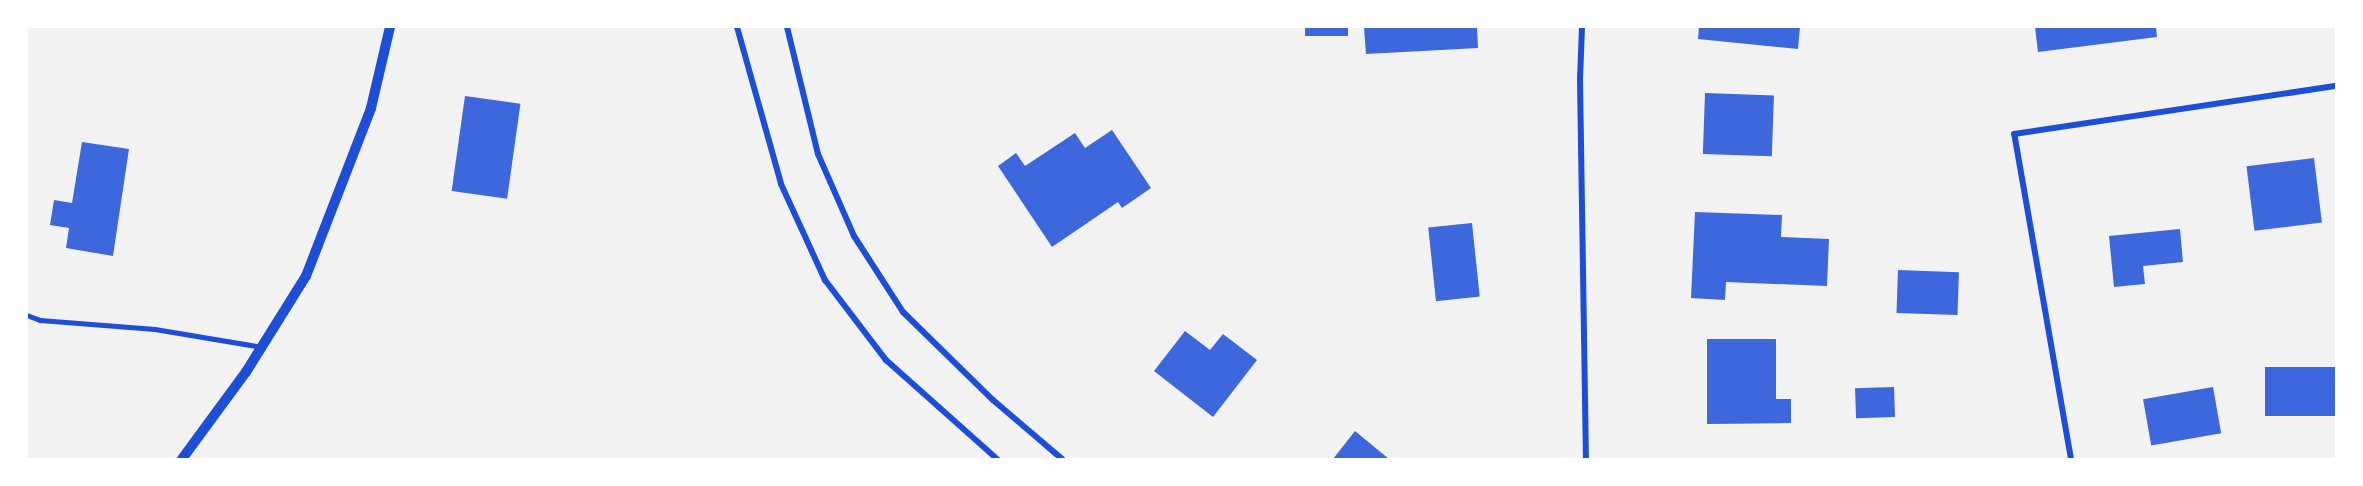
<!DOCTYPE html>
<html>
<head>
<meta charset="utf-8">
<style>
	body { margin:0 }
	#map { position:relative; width:2363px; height:486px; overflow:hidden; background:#f2f2f2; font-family:"PT Sans Narrow",sans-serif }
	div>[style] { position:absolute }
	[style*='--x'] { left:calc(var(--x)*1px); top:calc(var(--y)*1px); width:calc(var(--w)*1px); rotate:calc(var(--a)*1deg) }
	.building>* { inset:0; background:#3d67dc; transform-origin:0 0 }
	.service>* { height:4.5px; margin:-2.25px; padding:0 2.25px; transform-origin:2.25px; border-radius:2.25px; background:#1d4ed8 }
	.minor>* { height:6px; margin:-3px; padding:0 3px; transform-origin:3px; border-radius:3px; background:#1d4ed8 }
	.tertiary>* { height:10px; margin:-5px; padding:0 5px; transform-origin:5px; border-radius:5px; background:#1d4ed8 }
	span { translate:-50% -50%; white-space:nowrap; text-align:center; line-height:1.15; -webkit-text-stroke:6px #fff; paint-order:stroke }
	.frame { position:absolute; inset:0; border:28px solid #fff; pointer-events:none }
</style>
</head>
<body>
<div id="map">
	<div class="building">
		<i style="left:1305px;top:27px;width:43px;height:9px"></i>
		<i style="clip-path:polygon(1364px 27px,1477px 27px,1478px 48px,1366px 54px)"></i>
		<i style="clip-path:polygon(1699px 27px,1800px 27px,1798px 49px,1698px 39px)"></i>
		<i style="clip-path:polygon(2035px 27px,2156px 27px,2157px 37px,2038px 52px)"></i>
		<i style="left:1705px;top:93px;width:69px;height:61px;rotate:2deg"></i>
		<i style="left:465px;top:96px;width:56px;height:96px;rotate:8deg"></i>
		<i style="clip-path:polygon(1112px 130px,1151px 188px,1122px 208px,1118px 202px,1052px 247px,998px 166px,1016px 153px,1025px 166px,1075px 133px,1085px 148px)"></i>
		<i style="clip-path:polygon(82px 142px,129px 149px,113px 256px,66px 248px,69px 228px,50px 225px,54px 200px,72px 203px)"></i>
		<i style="left:2314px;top:158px;width:65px;height:68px;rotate:83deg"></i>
		<i style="clip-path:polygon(1695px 212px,1782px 215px,1781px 237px,1829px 239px,1827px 286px,1726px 282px,1725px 300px,1691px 298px)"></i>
		<i style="left:1472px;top:223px;width:74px;height:44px;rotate:84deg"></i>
		<i style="clip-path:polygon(2180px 229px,2183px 262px,2143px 266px,2145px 284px,2114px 287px,2109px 236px)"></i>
		<i style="left:1898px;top:270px;width:61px;height:43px;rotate:2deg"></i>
		<i style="clip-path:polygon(1185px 331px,1210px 350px,1223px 334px,1257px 360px,1213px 417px,1154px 371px)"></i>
		<i style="clip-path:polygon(1707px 339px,1776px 339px,1776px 399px,1791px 399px,1791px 423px,1707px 424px)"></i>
		<i style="left:2336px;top:367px;width:49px;height:71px;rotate:90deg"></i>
		<i style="left:1894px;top:387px;width:30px;height:39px;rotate:88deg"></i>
		<i style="left:2213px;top:387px;width:47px;height:71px;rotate:80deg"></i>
		<i style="clip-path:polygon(1355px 431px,1389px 459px,1333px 459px)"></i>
	</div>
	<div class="service">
		<i style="--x:27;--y:315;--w:14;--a:21"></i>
		<i style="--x:40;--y:320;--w:115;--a:4.5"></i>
		<i style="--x:155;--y:329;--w:109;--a:9.5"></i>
	</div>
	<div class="minor">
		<i style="--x:737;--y:27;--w:163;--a:74.3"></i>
		<i style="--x:781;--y:184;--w:106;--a:65.4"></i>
		<i style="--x:825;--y:280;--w:101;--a:52.7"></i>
		<i style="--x:886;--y:360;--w:149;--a:41.7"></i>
		<i style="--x:787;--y:27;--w:131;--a:76.3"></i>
		<i style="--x:818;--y:154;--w:90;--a:66.3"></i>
		<i style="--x:854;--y:236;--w:90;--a:57.2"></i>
		<i style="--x:903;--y:312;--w:126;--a:44.4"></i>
		<i style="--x:993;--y:400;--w:91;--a:40.5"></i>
		<i style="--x:1582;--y:27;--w:53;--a:92.2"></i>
		<i style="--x:1580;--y:80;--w:379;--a:89.1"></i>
		<i style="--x:2071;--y:459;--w:330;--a:-99.9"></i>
		<i style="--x:2014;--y:134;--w:326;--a:-8.5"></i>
	</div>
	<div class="tertiary">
		<i style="--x:182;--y:459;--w:108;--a:-53.7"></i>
		<i style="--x:246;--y:372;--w:113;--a:-58"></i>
		<i style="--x:306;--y:276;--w:180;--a:-68.8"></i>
		<i style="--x:371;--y:108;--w:83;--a:-76.8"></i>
	</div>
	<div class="frame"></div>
</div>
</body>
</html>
